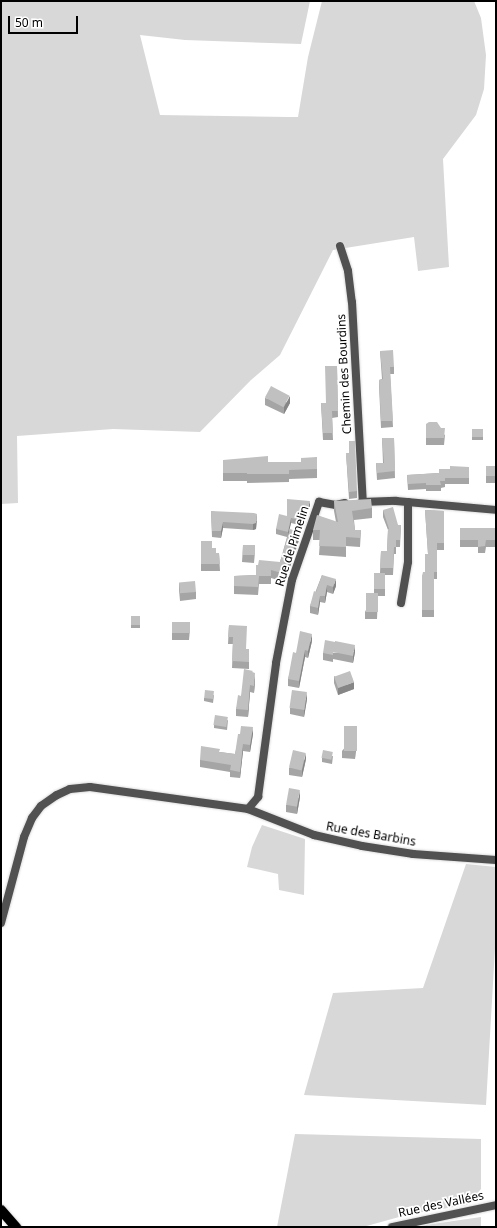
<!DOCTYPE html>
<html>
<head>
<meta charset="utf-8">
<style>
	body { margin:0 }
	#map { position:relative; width:497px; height:1228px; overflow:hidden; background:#fff; font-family:"Noto Sans",sans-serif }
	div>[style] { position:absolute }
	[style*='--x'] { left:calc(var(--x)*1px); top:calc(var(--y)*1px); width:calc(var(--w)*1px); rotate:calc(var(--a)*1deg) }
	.green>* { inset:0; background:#d8d8d8 }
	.roads { filter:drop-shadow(0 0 1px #dbdbdb) drop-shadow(0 0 1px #dbdbdb) }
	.street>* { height:8px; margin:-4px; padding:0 4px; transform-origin:4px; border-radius:4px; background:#515151 }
	.primary>* { height:10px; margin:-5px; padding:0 5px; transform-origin:5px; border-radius:5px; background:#000 }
	.wall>* { inset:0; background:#a5a5a5; transform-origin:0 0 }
	.shaded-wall>* { inset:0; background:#868686 }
	.building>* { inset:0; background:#c0c0c0; transform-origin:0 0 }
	span { translate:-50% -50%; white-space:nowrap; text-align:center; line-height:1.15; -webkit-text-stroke:3.5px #fff; paint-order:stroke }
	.street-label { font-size:12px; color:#000 }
	.frame { position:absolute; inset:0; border:2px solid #000; pointer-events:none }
	.scale { position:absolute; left:8px; top:16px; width:70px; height:18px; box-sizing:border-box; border:2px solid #000; border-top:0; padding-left:5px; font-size:12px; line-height:14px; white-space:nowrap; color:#000; -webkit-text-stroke:3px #fff; paint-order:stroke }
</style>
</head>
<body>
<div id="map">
	<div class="green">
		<i style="clip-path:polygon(1px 1px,310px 1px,301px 44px,185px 40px,140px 35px,160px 115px,289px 117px,298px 117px,308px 57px,322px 1px,474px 1px,481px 18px,486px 55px,484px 89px,476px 115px,443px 159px,449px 267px,418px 271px,414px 237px,333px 250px,280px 355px,251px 380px,200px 432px,113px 429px,17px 436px,18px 503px,1px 504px)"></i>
		<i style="clip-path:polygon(262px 825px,305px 839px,304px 895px,279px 890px,278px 874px,247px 867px,252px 847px)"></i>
		<i style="clip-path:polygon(466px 864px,496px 867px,496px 931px,486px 1105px,304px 1095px,333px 993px,423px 988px)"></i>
		<i style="clip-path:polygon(295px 1134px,481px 1139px,481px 1189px,467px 1205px,410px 1214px,363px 1227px,277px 1227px)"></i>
		<i style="clip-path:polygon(481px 1217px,481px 1227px,418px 1227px,426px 1225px)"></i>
	</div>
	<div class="roads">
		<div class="street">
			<i style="--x:340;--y:246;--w:26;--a:72"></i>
			<i style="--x:348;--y:271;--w:31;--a:83"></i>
			<i style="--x:352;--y:302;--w:200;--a:86.9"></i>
			<i style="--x:362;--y:502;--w:34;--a:-2"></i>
			<i style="--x:396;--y:501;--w:100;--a:5.1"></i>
			<i style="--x:401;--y:603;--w:42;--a:-80.3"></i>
			<i style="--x:408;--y:562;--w:60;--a:-90"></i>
			<i style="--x:248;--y:809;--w:71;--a:21.5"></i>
			<i style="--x:314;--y:835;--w:49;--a:12.9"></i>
			<i style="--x:362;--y:846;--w:52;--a:8.9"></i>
			<i style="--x:413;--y:854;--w:83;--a:4.1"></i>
			<i style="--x:1;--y:923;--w:89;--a:-75"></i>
			<i style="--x:24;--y:837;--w:21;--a:-67"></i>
			<i style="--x:32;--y:818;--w:15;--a:-53"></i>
			<i style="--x:41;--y:806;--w:19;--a:-35"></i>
			<i style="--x:57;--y:795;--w:14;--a:-25"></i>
			<i style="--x:70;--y:789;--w:20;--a:-6"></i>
			<i style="--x:90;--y:787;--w:160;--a:7.9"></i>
			<i style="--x:248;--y:809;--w:16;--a:-50"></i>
			<i style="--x:258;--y:797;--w:135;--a:-82.3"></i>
			<i style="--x:276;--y:663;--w:85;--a:-79.1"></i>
			<i style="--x:292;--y:580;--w:83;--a:-70.9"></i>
			<i style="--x:319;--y:502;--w:17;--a:10"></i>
			<i style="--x:336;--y:505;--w:9;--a:-13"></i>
			<i style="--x:392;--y:1227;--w:106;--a:-11.9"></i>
		</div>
		<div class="primary">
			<i style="--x:1;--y:1210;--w:23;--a:49"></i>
		</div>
	</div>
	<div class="wall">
		<i style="clip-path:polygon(380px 351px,394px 367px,394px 374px,390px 374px,393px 427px,381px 428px,379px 386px,379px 380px,382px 379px)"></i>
		<i style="clip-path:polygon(337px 366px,338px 417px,332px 418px,333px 440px,323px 440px,321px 403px,326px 403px)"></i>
		<i style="clip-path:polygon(265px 398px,290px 403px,284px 414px,265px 405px)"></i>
		<i style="clip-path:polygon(426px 424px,445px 435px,444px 445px,426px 445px)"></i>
		<i style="left:472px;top:429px;width:11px;height:11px"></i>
		<i style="clip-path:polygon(382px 438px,394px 438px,395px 478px,377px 480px,376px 463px,383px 463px)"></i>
		<i style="clip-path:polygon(346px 453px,357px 491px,357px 498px,349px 499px)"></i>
		<i style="clip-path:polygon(317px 457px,317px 478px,289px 479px,289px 482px,247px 483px,247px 481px,223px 481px,223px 460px,268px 462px,301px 462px)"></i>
		<i style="left:486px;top:466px;width:10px;height:17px"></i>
		<i style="clip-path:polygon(469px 467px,469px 484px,445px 484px,445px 487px,441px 488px,441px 491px,426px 491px,426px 489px,408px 490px,407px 475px,439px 473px,450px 469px)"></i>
		<i style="clip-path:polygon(334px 501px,372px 508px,372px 518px,354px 520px,355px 530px,361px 530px,360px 547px,346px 546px,346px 557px,319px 555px,320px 540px,313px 540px,313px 530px,336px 522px,334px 511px)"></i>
		<i style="clip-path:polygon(310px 506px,304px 526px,291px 523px,289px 530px,299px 540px,285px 582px,271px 578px,271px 584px,259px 584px,258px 595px,234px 594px,234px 576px,256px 575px,258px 565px,280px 562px,287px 537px,276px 534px,276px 529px,287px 516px)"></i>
		<i style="clip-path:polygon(383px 510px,398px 525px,401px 525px,400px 547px,396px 547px,396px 554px,394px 554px,393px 575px,385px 575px,385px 596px,378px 596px,377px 619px,365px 619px,365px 612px,374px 593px,374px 589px,380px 573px,381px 551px,387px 551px,388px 530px,383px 517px)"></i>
		<i style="clip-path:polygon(425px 510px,444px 511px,444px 550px,437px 550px,437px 579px,434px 579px,434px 617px,422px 617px,422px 576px,425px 572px,428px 554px)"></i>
		<i style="clip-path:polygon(211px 511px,257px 521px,256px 529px,253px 530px,223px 528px,221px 538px,212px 537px)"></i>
		<i style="clip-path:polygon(460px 528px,496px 528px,496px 547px,486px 547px,485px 553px,478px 553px,478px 547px,460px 547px)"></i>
		<i style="clip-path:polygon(201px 541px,212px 548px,216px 553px,219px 553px,220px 571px,201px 571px)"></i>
		<i style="clip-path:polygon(243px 545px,255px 552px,254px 563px,242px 562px)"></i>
		<i style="clip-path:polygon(322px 575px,336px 586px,333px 594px,327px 592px,325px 603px,320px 602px,318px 615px,310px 613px,310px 606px)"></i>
		<i style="clip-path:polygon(179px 583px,196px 592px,196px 599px,180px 601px,179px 590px)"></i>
		<i style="left:131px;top:616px;width:9px;height:12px"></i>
		<i style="clip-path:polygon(172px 622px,190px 629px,189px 640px,172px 640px)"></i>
		<i style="clip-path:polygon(229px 625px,246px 649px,249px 656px,249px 669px,232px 668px,233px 644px,228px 644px)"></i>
		<i style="clip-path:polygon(312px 641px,308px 658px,305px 657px,299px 688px,288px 686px,288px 679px,296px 653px)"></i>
		<i style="clip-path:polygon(355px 652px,353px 663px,333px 659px,333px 662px,323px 660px,323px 653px)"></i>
		<i style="clip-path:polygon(253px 672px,255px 680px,254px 693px,250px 692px,248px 717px,236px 716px,236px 709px,241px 696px)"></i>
		<i style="clip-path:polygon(334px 676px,354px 689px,338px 695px,334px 683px)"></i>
		<i style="clip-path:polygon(214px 695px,213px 703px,204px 701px,204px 698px)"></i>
		<i style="clip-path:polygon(307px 699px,304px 717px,290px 714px,290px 708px)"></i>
		<i style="clip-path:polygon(228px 720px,227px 730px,214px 728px,214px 725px)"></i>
		<i style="clip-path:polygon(357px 733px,355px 759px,342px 758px,342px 751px)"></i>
		<i style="clip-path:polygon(240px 734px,253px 734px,250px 752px,243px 751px,240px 778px,230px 777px,230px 772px,200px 767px,200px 760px,220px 752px,235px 754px)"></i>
		<i style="clip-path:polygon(333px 756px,332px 764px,322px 762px,322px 758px)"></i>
		<i style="clip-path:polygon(306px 759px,302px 777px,289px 775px,289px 768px)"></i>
		<i style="clip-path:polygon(300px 797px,297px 814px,286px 812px,286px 805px)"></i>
	</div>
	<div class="shaded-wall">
		<i style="clip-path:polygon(290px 396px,290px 403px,284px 414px,284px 407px)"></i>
		<i style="clip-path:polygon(310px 501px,310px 506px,304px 526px,304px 521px)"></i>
		<i style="clip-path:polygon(257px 514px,256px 529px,253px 530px,253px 524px)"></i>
		<i style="clip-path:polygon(291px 518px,291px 523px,288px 537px,288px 532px)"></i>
		<i style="clip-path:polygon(223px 522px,223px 528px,221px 538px,221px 531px)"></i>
		<i style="clip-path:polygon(299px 532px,299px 540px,285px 582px,285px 574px)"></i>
		<i style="clip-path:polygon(336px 579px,336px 586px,333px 594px,333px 587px)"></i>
		<i style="clip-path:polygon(327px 585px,327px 592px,325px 603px,325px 596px)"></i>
		<i style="clip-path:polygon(320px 596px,320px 602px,318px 615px,318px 608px)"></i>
		<i style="clip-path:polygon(312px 634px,312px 641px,308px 658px,308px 651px)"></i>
		<i style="clip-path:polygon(355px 645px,355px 652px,353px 663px,353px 656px)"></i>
		<i style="clip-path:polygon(305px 650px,305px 657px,299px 688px,299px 681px)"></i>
		<i style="clip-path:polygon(255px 673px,255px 680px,254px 693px,254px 686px)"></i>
		<i style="clip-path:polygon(354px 682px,354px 689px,338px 695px,338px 688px)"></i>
		<i style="clip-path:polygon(250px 685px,250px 692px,248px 717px,248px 710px)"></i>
		<i style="clip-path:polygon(307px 692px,307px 699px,304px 717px,304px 710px)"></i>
		<i style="clip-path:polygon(357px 726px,357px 733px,355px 759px,355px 752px)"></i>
		<i style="clip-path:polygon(253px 727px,253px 734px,250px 752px,250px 745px)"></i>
		<i style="clip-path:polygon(243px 744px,243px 751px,240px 778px,240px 772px)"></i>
		<i style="clip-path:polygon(306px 753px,306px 759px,302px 777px,302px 770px)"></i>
		<i style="clip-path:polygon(300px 790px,300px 797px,297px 814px,297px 807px)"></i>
	</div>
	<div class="building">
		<i style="clip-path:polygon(393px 350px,394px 367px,390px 367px,393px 421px,381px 421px,379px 380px,383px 379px,380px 351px)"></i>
		<i style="clip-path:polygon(325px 366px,337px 366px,338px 411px,332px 411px,333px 433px,323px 433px,321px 403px,326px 403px)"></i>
		<i style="left:271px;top:386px;width:21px;height:13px;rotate:28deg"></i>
		<i style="clip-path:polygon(429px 422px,437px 422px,441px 428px,445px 428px,444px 438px,426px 438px,426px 424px)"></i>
		<i style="left:472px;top:429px;width:11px;height:8px"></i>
		<i style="clip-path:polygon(382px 438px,394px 438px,395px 471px,377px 473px,376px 463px,384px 463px)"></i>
		<i style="clip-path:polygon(349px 441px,355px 441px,357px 491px,349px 492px,346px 453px,349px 453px)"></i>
		<i style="clip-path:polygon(268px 456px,268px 462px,301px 462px,301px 458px,317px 457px,317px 469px,289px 470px,289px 474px,247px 474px,247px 473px,223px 473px,223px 460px)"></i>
		<i style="clip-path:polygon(450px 466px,469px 467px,469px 478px,445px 478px,445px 481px,440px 481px,441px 485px,426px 485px,426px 483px,408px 484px,407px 475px,439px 473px,439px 469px,450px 469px)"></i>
		<i style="left:486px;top:466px;width:10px;height:10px"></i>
		<i style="clip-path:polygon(287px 499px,310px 501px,304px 521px,291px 518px,288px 532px,276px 529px,279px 514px,287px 516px)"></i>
		<i style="clip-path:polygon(371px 499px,372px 508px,352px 511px,355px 530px,361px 530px,360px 538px,346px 537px,346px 547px,319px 546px,320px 530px,313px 530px,317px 515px,338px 522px,334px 501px)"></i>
		<i style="clip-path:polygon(393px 507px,398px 525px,401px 525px,400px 540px,396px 540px,396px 547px,394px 547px,393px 568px,380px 568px,381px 551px,387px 551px,388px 529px,389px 529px,383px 510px)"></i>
		<i style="clip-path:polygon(425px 510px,444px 511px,444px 543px,437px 543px,437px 572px,434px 572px,434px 610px,422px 610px,422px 576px,423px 572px,425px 572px,425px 554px,428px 554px)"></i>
		<i style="clip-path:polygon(211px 511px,254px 513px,257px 514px,256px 523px,253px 524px,223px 522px,221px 531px,212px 531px)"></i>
		<i style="clip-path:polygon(460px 528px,496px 528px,496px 540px,486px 540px,485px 546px,478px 547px,478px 540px,460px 540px)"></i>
		<i style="clip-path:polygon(290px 529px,299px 532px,285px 574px,271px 570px,271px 576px,259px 576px,258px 587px,234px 586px,234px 576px,256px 575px,256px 565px,258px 565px,259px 560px,280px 562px)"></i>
		<i style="clip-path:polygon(201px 541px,212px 541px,212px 548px,216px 548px,216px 553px,219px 553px,220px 564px,201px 564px)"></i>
		<i style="left:243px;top:545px;width:12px;height:10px"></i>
		<i style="left:374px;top:573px;width:11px;height:16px"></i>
		<i style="clip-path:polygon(322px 575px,336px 579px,333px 587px,327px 585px,325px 596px,320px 596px,318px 608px,310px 606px,314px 591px,316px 592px)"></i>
		<i style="left:195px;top:581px;width:11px;height:16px;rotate:85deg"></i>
		<i style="left:366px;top:593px;width:12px;height:19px"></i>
		<i style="left:131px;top:616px;width:9px;height:9px"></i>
		<i style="left:172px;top:622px;width:18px;height:11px"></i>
		<i style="clip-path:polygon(229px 625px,247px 626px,246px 649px,249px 649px,249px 662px,232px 661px,233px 637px,228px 637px)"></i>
		<i style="clip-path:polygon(300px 631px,312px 634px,308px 651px,305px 650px,299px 681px,288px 679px,293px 652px,296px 653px)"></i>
		<i style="clip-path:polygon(325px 640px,335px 642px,335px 641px,355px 645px,353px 656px,333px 652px,333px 655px,323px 653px)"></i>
		<i style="clip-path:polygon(244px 669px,253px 671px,252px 672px,255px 673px,254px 686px,250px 685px,248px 710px,236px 709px,238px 695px,241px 696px)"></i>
		<i style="left:350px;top:671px;width:12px;height:17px;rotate:70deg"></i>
		<i style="left:205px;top:690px;width:9px;height:8px;rotate:6deg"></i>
		<i style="left:292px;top:690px;width:15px;height:18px;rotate:8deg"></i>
		<i style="left:215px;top:715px;width:13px;height:10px;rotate:9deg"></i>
		<i style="clip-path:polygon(241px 726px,253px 727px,250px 745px,243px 744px,240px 772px,230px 770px,231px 765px,200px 760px,201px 746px,220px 749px,219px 752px,235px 754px,238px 734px,240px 734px)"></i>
		<i style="left:344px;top:726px;width:13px;height:25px"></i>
		<i style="left:293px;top:750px;width:13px;height:18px;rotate:13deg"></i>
		<i style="left:323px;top:750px;width:10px;height:8px;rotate:11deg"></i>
		<i style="left:289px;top:788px;width:11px;height:17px;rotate:10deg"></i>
	</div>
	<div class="street-label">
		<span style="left:344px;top:374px;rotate:-93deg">Chemin des Bourdins</span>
		<span style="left:292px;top:546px;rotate:-72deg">Rue de Pimelin</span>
		<span style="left:371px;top:834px;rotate:10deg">Rue des Barbins</span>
		<span style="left:441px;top:1204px;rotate:-12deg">Rue des Vallées</span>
	</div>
	<div class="frame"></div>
	<div class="scale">50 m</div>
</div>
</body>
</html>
